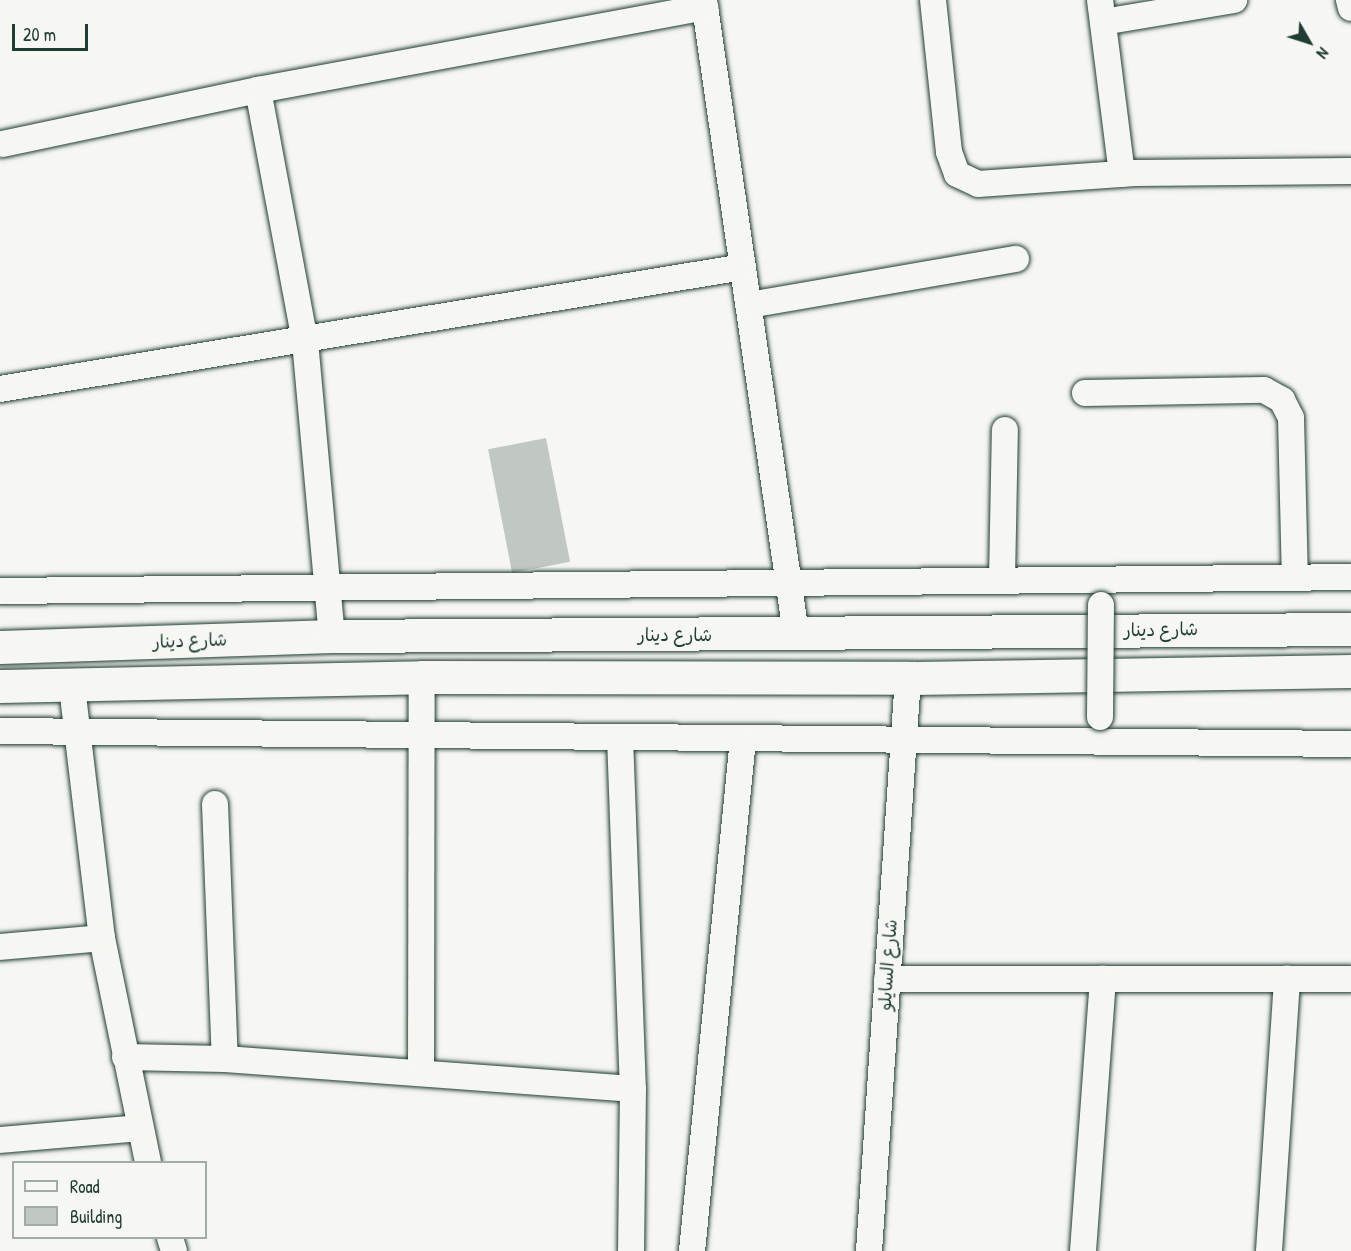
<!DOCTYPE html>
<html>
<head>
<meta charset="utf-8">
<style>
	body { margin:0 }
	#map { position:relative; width:1351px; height:1251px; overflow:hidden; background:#f6f6f2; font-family:"Patrick Hand","Playpen Sans Arabic",sans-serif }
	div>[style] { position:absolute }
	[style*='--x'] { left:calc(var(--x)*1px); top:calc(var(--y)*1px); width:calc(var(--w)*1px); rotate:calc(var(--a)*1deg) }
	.building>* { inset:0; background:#c1c8c3; transform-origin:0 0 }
	.roads { filter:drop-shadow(0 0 2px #1f3d34) drop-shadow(0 0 2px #1f3d34) }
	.minor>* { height:26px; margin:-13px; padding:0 13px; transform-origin:13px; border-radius:13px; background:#f6f6f2 }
	.major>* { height:33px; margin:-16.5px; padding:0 16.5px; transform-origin:16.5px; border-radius:16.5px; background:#f6f6f2 }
	.bridges { filter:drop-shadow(0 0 2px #1f3d34) drop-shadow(0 0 2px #1f3d34) }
	.minor-bridge>* { height:26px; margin:-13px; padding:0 13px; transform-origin:13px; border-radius:13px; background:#f6f6f2 }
	span { translate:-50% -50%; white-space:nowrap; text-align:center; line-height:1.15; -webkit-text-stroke:4.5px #f6f6f2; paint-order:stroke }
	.street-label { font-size:18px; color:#1f3d34 }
	.legend { position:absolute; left:12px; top:1161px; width:195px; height:78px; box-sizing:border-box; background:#f6f6f2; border:2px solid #a0aca6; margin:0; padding:8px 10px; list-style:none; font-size:18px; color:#1f3d34 }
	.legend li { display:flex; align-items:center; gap:12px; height:30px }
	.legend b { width:30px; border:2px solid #a0aca6 }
	.north { position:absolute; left:1279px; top:12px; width:60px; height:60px; -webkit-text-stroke:4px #f6f6f2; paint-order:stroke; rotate:129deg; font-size:16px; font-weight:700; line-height:24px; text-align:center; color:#1f3d34 }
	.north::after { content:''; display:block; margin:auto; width:21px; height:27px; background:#1f3d34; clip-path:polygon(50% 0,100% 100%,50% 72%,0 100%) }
	.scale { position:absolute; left:12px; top:24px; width:76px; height:27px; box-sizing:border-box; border:3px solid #1f3d34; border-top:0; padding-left:8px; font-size:18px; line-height:21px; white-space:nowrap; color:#1f3d34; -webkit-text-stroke:4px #f6f6f2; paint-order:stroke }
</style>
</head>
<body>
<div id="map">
	<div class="building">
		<i style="left:546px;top:438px;width:126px;height:59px;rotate:79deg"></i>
	</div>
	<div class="roads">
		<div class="minor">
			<i style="--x:704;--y:0;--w:641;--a:81.74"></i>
			<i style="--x:933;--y:0;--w:153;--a:84"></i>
			<i style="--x:949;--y:152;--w:23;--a:70"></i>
			<i style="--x:957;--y:174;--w:23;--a:25"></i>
			<i style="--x:978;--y:184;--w:157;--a:-4"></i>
			<i style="--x:1135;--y:173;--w:216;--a:-0.5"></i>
			<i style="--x:1100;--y:0;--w:175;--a:82.8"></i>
			<i style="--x:1349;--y:0;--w:8;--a:76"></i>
			<i style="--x:1103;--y:22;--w:133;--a:-9.5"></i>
			<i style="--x:258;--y:90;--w:255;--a:79.4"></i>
			<i style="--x:305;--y:341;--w:296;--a:84.8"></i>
			<i style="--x:2;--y:144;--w:262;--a:-11.9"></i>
			<i style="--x:258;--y:90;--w:455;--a:-10.5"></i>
			<i style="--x:749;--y:305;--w:271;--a:-9.8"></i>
			<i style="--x:0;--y:389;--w:753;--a:-9.32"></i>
			<i style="--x:1085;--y:393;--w:179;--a:-1"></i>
			<i style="--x:1264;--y:390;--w:21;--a:29"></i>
			<i style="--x:1282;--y:400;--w:20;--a:63"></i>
			<i style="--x:1291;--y:418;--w:159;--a:88.6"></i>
			<i style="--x:1002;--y:580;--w:150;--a:-88.9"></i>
			<i style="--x:0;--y:591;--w:1351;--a:-0.59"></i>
			<i style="--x:72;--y:687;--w:253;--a:83.2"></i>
			<i style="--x:102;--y:938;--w:229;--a:78.4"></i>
			<i style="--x:0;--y:731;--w:1351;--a:0.55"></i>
			<i style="--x:620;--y:737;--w:352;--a:87.9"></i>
			<i style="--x:633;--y:1089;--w:162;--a:90.7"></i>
			<i style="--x:215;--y:804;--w:255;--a:87.8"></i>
			<i style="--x:0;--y:947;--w:102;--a:-5"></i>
			<i style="--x:887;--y:979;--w:464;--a:0"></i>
			<i style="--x:125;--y:1057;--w:100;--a:1.1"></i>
			<i style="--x:225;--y:1059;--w:409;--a:4.2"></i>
			<i style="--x:421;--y:1071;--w:394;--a:-89.9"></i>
			<i style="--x:0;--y:1140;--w:140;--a:-4.9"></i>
			<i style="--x:170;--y:1238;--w:14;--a:73"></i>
			<i style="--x:692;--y:1251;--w:515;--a:-84.31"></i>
			<i style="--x:869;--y:1251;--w:574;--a:-86.11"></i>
			<i style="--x:1083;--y:1251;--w:273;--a:-85.8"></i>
			<i style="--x:1269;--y:1251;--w:273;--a:-86.2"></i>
		</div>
		<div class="major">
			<i style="--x:0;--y:647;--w:332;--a:-1.9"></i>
			<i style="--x:332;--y:636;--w:1019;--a:-0.39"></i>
			<i style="--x:0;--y:686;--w:422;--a:-1.2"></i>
			<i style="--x:422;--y:677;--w:486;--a:0.1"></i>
			<i style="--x:908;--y:678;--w:443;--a:-0.9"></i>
		</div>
	</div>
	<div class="bridges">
		<div class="minor-bridge">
			<i style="--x:1100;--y:717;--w:112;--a:-89.5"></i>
		</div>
	</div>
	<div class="street-label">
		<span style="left:1161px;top:630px;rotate:-1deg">شارع دينار</span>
		<span style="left:675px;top:635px">شارع دينار</span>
		<span style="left:190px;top:641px;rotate:-2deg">شارع دينار</span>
		<span style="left:888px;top:965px;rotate:-86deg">شارع السايلو</span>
	</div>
	<ul class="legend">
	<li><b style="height:8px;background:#f6f6f2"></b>Road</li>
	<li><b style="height:16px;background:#c1c8c3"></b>Building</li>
	</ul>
	<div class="north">N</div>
	<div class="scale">20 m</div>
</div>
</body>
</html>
